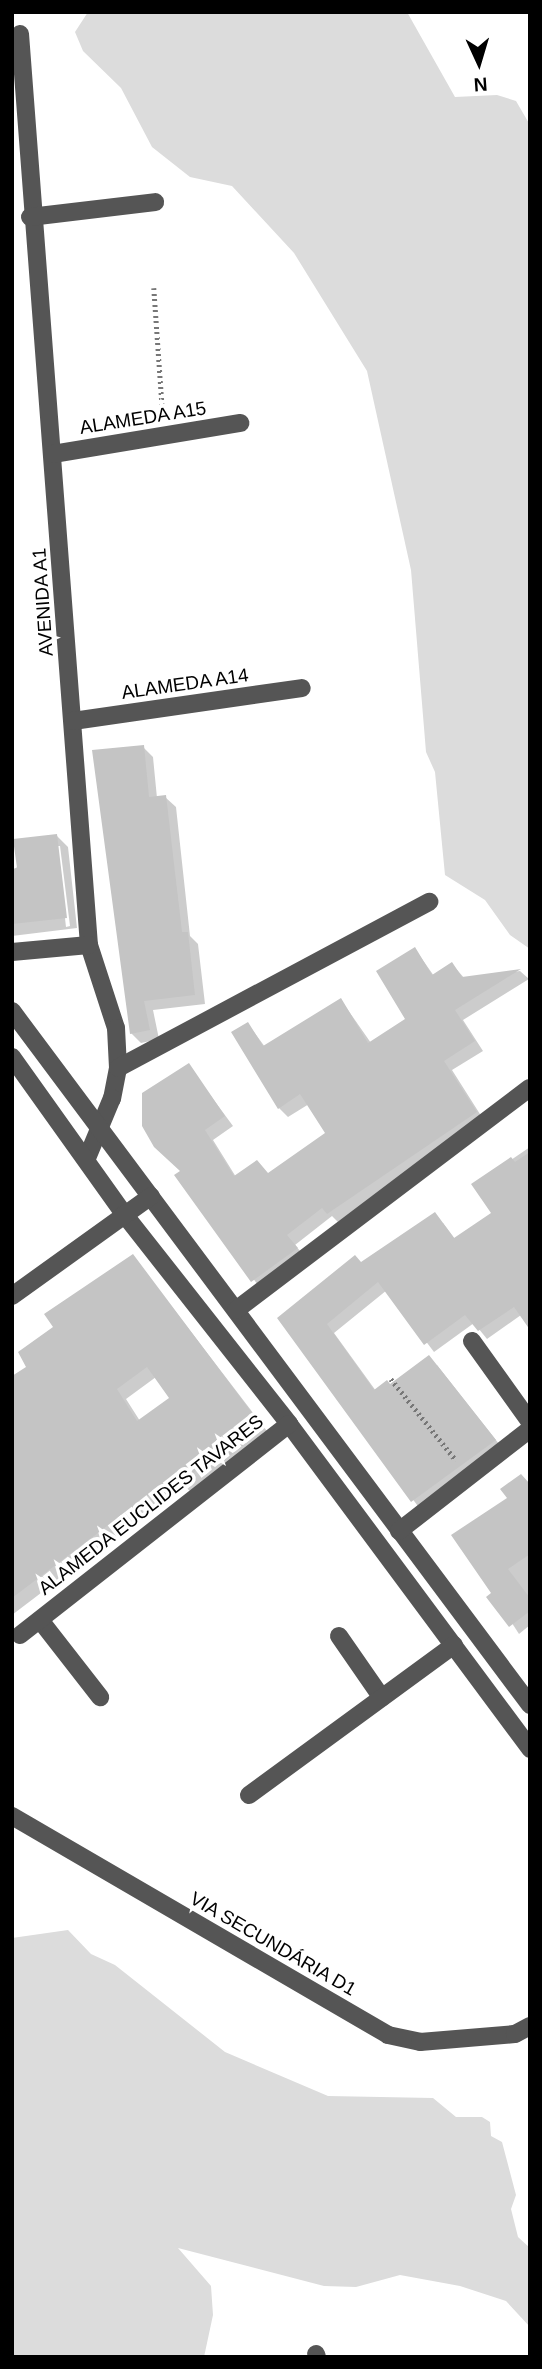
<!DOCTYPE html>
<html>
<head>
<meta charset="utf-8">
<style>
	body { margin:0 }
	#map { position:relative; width:542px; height:2369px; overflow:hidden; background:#fff; font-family:Arial,sans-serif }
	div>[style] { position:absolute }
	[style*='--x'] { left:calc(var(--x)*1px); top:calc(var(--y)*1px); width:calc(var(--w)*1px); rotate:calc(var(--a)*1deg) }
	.green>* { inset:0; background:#dcdcdc }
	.shadow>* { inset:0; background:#0003 }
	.building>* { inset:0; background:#c4c4c4 }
	.path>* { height:4.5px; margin-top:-2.25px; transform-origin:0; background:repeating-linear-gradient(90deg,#777 0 2px,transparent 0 5.5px) }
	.minor>* { height:18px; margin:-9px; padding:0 9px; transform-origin:9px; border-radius:9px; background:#555 }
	span { translate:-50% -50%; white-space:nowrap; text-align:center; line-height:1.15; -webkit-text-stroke:7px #fff; paint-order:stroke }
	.street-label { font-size:19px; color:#000 }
	.frame { position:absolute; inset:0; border:14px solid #000; pointer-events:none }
	.north { position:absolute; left:444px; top:28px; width:70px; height:70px; -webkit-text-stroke:5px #fff; paint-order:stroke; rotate:176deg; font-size:19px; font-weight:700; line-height:28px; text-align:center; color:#000 }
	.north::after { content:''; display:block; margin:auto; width:24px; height:32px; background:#000; clip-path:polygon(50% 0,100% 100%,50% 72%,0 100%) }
</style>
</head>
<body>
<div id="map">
	<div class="green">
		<i style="clip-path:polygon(88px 12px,407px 12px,455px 97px,497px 95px,516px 101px,530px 125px,530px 949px,510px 935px,485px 900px,445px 875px,435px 772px,426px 752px,411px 570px,367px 371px,294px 253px,232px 186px,190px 177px,152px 147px,121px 88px,83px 51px,75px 32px)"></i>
		<i style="clip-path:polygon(68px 1930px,91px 1954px,115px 1965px,225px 2052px,328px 2096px,433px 2098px,456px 2117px,482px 2117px,490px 2122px,491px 2136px,502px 2142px,516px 2195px,511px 2209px,518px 2237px,530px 2248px,530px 2327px,506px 2301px,460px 2286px,400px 2275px,356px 2287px,324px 2286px,178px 2248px,211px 2286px,213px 2315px,204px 2357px,12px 2357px,12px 1938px)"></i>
	</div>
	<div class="shadow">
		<i style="clip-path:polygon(143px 747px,153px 757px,157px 798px,165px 797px,176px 807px,190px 936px,198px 944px,205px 1004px,153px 1010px,159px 1039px,141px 1043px,131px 1033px)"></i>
		<i style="clip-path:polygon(evenodd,57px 836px,68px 847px,77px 928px,12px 936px,12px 871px,57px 836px,57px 846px,60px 846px,70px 926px,66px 927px,57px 846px)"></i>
		<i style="clip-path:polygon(415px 949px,434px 976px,452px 964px,465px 979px,520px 971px,529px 979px,463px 1020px,483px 1051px,452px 1070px,485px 1122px,338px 1222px,332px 1216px,295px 1245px,306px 1258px,261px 1290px,182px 1172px,188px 1065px,233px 1126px,213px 1140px,236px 1177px,269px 1175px,327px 1134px,309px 1104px,288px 1117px,279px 1108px,248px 1024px,265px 1047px,341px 1000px,371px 1043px,408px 1019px)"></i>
		<i style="clip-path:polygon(530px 1147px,530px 1325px,521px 1315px,487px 1339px,474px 1323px,434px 1352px,387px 1290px,334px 1333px,376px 1391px,437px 1365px,503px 1449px,420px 1509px,279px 1318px,361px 1264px,443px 1223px,455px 1239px,493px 1213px,474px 1185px)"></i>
		<i style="clip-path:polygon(evenodd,133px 1256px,273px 1439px,190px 1491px,183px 1485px,12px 1615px,12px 1378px,28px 1367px,55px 1327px,133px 1256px,156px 1377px,171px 1398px,140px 1421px,126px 1399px,156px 1377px)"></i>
		<i style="clip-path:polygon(530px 1486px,530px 1625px,519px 1634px,493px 1594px)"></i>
	</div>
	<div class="building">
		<i style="clip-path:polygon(144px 745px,149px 797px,166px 795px,182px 932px,188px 932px,195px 995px,144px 1001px,150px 1030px,130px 1034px,92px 750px)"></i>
		<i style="clip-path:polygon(57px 834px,67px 918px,12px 924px,12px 869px,17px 868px,13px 839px)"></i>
		<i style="clip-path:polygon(415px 947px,432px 975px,452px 962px,462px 977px,521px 969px,455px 1010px,475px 1041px,444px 1061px,477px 1112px,327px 1214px,322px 1208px,287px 1235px,298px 1248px,251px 1282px,174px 1175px,180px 1171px,154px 1147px,142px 1126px,142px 1093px,189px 1063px,225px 1116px,205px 1130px,234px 1176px,257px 1160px,268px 1173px,325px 1133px,300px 1094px,278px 1109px,231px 1032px,248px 1022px,263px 1046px,341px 998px,368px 1043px,405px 1019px,376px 971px)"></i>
		<i style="clip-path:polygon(530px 1152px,530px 1330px,514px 1307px,478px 1331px,465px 1315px,424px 1345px,378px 1282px,327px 1324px,374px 1390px,387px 1380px,390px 1384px,429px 1355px,496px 1440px,411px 1502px,277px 1318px,355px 1255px,361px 1262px,435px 1212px,454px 1238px,491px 1213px,471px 1184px,511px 1157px,515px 1162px)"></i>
		<i style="clip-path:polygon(evenodd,133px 1254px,264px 1429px,217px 1466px,212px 1459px,179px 1483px,173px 1476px,12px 1598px,12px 1376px,26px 1367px,18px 1352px,53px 1327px,44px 1314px,133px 1254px,147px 1367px,169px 1398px,137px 1421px,117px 1389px,147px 1367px)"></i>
		<i style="clip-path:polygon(521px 1474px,530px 1484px,530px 1554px,508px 1569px,530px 1598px,530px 1611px,509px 1627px,486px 1597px,491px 1593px,451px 1535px,507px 1498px,500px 1489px)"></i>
	</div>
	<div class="path">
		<i style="--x:154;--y:288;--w:128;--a:86"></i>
		<i style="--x:391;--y:1379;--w:104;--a:51.3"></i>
	</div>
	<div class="minor">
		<i style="--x:20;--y:34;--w:914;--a:85.67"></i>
		<i style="--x:89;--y:945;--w:87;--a:72"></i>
		<i style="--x:116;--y:1028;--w:40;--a:87.1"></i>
		<i style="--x:118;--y:1068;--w:31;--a:101"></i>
		<i style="--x:112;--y:1098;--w:65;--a:112.6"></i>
		<i style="--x:30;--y:217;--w:126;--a:-6.8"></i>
		<i style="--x:53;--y:454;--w:190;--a:-9.4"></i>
		<i style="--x:73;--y:721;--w:231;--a:-8.2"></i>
		<i style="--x:12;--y:952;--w:77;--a:-5.2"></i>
		<i style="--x:12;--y:1011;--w:866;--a:53.26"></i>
		<i style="--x:12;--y:1057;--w:193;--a:54.5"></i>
		<i style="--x:124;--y:1214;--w:267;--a:51.8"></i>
		<i style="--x:289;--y:1424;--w:405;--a:53.4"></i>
		<i style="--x:118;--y:1068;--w:353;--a:-28.1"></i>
		<i style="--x:12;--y:1296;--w:171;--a:-35.7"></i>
		<i style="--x:236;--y:1310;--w:368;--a:-37.1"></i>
		<i style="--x:472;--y:1341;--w:100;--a:54.4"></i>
		<i style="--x:399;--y:1531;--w:166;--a:-37.9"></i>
		<i style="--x:40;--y:1620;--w:98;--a:52.1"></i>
		<i style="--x:20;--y:1635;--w:342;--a:-38.1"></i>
		<i style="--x:339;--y:1636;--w:75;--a:55.3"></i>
		<i style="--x:249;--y:1795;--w:254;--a:-36.2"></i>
		<i style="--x:12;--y:1816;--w:435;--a:30.2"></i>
		<i style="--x:388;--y:2035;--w:33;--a:12"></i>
		<i style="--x:420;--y:2042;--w:95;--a:-4.8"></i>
		<i style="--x:515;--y:2034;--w:17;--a:-28"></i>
		<i style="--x:316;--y:2354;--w:3;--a:72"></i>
	</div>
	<div class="street-label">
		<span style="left:143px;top:418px;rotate:-9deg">ALAMEDA A15</span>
		<span style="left:43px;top:602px;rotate:-94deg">AVENIDA A1</span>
		<span style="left:185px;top:684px;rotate:-8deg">ALAMEDA A14</span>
		<span style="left:151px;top:1505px;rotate:-38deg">ALAMEDA EUCLIDES TAVARES</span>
		<span style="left:273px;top:1944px;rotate:30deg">VIA SECUNDÁRIA D1</span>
	</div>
	<div class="frame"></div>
	<div class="north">N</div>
</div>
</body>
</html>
